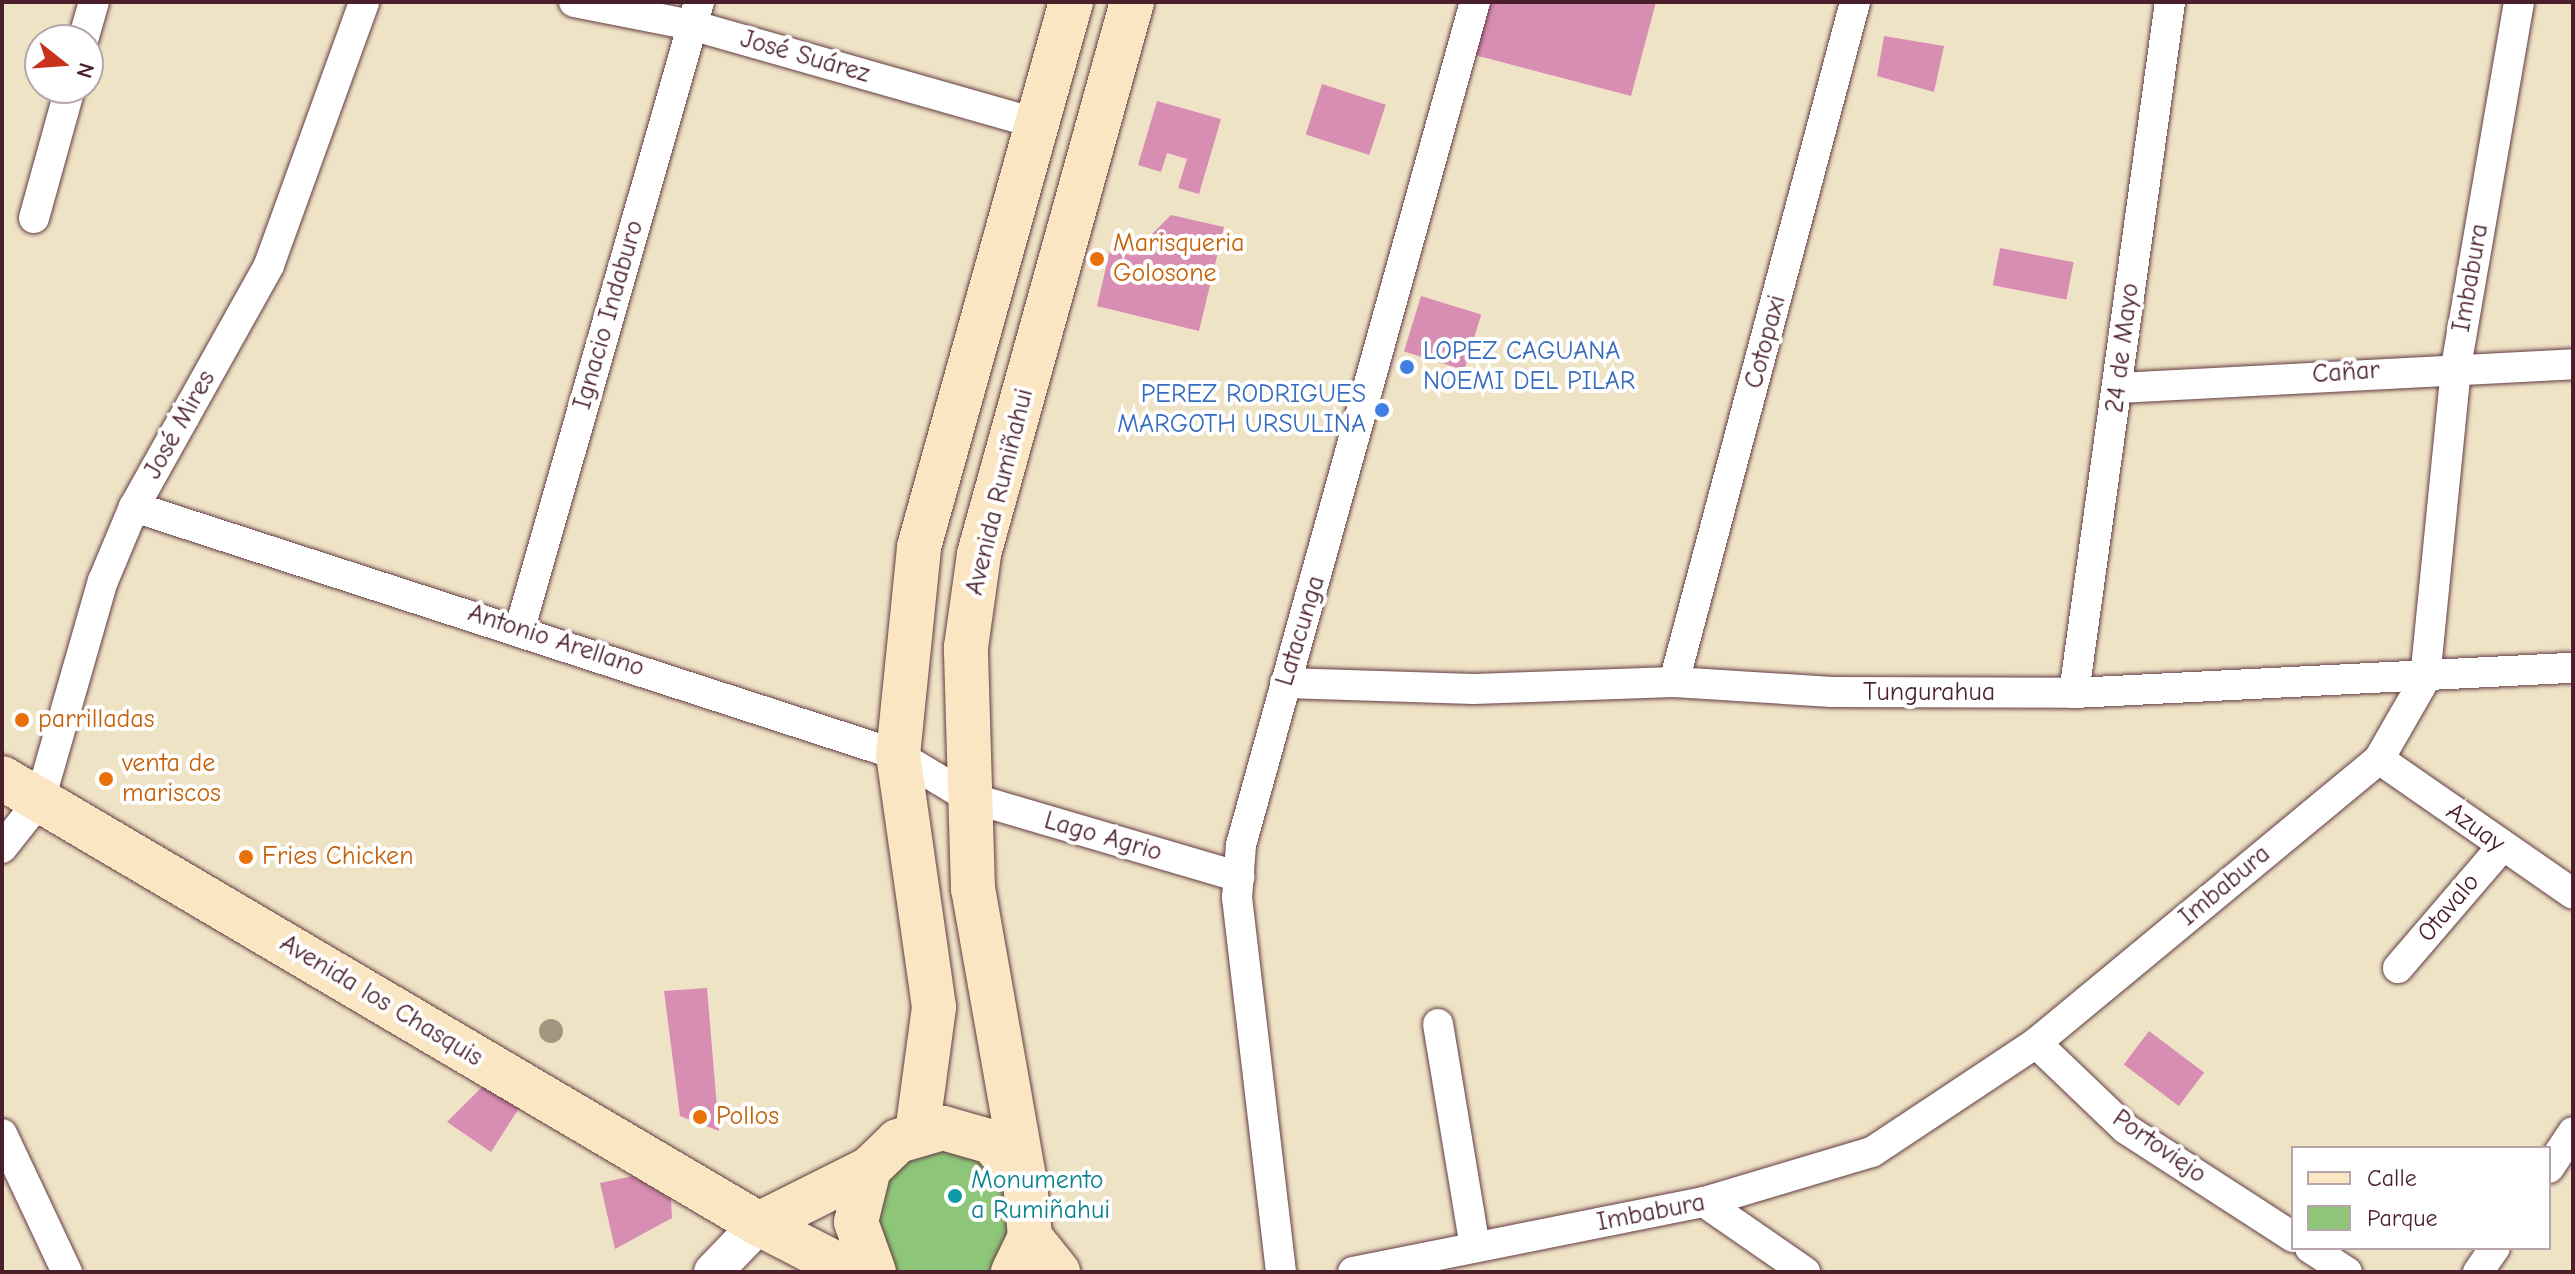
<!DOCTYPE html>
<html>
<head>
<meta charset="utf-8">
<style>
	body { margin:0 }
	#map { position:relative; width:2575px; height:1274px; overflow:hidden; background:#efe3c6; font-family:"Comic Neue",sans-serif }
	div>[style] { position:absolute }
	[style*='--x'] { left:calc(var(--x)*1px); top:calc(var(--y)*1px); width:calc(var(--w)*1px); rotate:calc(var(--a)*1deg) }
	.green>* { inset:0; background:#8ec679 }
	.building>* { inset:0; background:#d88eb3; transform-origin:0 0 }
	.roads { filter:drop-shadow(0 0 2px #633c42) drop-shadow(0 0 2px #633c42) }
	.minor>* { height:30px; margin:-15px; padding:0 15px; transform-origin:15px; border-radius:15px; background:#fff }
	.tertiary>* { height:38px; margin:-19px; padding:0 19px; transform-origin:19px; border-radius:19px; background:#fff }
	.secondary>* { height:44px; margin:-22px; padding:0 22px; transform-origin:22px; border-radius:22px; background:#fbe6c4 }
	.trees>* { width:24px; height:24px; margin:-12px; border-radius:50%; background:#a19780 }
	.dots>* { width:22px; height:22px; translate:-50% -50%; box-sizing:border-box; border:4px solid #fff; border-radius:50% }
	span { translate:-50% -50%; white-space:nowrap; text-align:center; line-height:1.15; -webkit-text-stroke:8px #fff; paint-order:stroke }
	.street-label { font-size:26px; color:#4a1f2b }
	.food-label { font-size:26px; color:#c56008 }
	.left { translate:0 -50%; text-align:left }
	.shop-label { font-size:26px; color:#366cbe }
	.right { translate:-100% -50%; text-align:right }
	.culture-label { font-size:26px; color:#0d838f }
	.frame { position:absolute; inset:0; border:4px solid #4a1f2b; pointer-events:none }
	.legend { position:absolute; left:2291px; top:1146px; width:260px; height:104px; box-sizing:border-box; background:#fff; border:2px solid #b7a5aa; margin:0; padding:10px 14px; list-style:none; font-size:24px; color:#4a1f2b }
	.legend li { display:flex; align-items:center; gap:16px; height:40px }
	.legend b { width:40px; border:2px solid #b7a5aa }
	.north { position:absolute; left:24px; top:24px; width:80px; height:80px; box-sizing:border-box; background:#fff; border:2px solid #b7a5aa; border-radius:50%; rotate:107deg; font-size:22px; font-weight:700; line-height:32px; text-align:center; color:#4a1f2b }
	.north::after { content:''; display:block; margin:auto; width:28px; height:36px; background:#c8321e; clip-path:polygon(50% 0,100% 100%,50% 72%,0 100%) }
</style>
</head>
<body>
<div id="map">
	<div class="green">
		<i style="clip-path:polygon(910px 1149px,981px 1149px,1021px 1202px,997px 1272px,899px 1272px,887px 1260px,873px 1199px)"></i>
	</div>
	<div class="building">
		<i style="clip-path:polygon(1485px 2px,1656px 2px,1631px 96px,1471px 54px)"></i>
		<i style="clip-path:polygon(1884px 36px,1944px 46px,1934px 92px,1877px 76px)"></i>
		<i style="left:1322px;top:84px;width:67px;height:53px;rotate:18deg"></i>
		<i style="clip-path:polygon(1157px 101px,1221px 119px,1199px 194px,1178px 188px,1187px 159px,1167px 153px,1161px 172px,1138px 165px)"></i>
		<i style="clip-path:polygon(1171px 215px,1224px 227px,1199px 331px,1097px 306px,1110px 250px,1131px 255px)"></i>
		<i style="left:2000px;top:248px;width:75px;height:38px;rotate:11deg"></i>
		<i style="left:1421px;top:296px;width:63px;height:58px;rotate:17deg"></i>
		<i style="clip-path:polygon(707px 988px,719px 1131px,680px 1116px,664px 991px)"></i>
		<i style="left:2149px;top:1031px;width:69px;height:42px;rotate:37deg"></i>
		<i style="clip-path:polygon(486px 1083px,521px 1105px,491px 1152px,447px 1122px)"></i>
		<i style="clip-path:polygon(633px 1176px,671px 1199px,672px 1218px,615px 1249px,600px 1183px)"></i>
	</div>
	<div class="roads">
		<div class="minor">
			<i style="--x:574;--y:2;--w:119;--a:11.1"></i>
			<i style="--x:691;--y:25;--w:357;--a:15.9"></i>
			<i style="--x:83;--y:40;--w:40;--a:-74"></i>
			<i style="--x:34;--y:218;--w:135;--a:-74.5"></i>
			<i style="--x:2119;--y:388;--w:455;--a:-3"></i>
			<i style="--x:134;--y:507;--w:803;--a:17.98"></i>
			<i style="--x:898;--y:755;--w:82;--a:31"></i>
			<i style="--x:968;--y:797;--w:283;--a:16.4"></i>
			<i style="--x:520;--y:628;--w:651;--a:-74.04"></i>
			<i style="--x:1674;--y:682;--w:704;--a:-75.09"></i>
			<i style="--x:1285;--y:683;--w:189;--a:1.8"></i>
			<i style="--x:1474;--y:689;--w:200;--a:-2"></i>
			<i style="--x:1674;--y:682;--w:158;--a:3.6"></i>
			<i style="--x:1832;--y:692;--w:242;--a:0.2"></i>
			<i style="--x:2074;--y:693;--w:500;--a:-2.9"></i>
			<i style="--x:2074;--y:693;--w:698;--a:-82.09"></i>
			<i style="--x:2379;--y:759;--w:236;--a:34.8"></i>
			<i style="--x:2;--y:848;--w:61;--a:-51.6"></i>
			<i style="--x:40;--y:800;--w:228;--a:-74"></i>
			<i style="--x:103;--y:581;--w:80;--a:-67.3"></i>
			<i style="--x:134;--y:507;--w:277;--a:-60.8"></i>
			<i style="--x:269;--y:265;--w:280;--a:-70.1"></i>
			<i style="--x:2398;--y:968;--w:158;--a:-49.4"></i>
			<i style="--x:1438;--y:1024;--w:226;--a:80.6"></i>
			<i style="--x:2036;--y:1043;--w:124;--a:43.7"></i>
			<i style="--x:2126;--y:1129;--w:199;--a:32.9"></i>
			<i style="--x:2;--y:1134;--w:153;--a:64.8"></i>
			<i style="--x:2549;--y:1168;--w:43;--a:-56.3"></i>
			<i style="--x:1704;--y:1202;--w:123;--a:34.7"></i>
			<i style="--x:2310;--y:1248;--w:44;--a:33"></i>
			<i style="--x:1281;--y:1272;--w:377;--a:-96.7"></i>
			<i style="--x:1237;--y:898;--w:53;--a:-85.7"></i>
			<i style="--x:1241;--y:845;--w:875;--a:-74.49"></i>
			<i style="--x:1353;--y:1272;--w:358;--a:-11.3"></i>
			<i style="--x:1704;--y:1202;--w:175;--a:-16.6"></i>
			<i style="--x:1872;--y:1152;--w:197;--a:-33.6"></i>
			<i style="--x:2036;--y:1043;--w:445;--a:-39.6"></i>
			<i style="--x:2379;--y:759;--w:92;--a:-60.1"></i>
			<i style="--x:2425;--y:679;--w:314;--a:-84.3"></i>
			<i style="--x:2456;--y:367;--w:370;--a:-80.2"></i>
			<i style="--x:2478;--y:1272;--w:29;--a:-55"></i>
		</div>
		<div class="tertiary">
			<i style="--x:713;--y:1272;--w:66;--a:-46.2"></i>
		</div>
		<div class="secondary">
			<i style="--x:2;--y:778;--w:879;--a:30.51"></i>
			<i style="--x:759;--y:1224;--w:106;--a:27.1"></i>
			<i style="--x:917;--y:1133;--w:127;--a:-82.3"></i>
			<i style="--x:934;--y:1007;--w:255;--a:-98.1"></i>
			<i style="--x:898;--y:755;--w:209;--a:-84.2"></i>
			<i style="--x:919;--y:547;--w:566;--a:-74.42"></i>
			<i style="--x:1025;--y:1183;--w:299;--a:-100"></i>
			<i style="--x:973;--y:889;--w:242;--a:-91.7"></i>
			<i style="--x:966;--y:647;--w:94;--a:-82"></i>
			<i style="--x:979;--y:554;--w:573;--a:-74.51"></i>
			<i style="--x:759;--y:1224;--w:123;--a:-26.6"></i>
			<i style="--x:1030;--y:1237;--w:45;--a:51.3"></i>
			<i style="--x:874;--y:1272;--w:53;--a:-109.8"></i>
			<i style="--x:856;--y:1222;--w:55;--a:-76.2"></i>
			<i style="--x:869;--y:1169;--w:40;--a:-44"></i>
			<i style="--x:898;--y:1141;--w:47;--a:-16.1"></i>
			<i style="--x:943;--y:1128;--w:51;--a:15.9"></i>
			<i style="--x:992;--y:1142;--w:53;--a:51.2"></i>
			<i style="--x:1025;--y:1183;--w:54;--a:84.7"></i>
			<i style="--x:1030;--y:1237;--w:39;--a:116"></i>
		</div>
	</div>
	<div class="trees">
		<i style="left:551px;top:1031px"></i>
	</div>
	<div class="dots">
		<i style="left:1097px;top:259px;background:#e8710a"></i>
		<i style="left:1407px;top:367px;background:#3f7fe0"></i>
		<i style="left:1382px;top:410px;background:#3f7fe0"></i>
		<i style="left:22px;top:720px;background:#e8710a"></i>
		<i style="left:106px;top:779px;background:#e8710a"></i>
		<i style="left:246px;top:857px;background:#e8710a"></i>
		<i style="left:700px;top:1117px;background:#e8710a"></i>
		<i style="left:955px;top:1196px;background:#0f9aa8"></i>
	</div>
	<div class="street-label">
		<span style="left:805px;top:57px;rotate:16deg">José Suárez</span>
		<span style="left:2471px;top:278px;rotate:-80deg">Imbabura</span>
		<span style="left:609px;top:315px;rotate:-74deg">Ignacio Indaburo</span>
		<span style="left:1766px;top:342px;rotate:-75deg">Cotopaxi</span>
		<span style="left:2123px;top:348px;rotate:-83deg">24 de Mayo</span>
		<span style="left:2346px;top:373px;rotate:-4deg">Cañar</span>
		<span style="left:180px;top:425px;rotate:-61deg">José Mires</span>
		<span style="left:1000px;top:492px;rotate:-76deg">Avenida Rumiñahui</span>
		<span style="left:1301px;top:631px;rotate:-73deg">Latacunga</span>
		<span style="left:556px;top:641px;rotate:18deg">Antonio Arellano</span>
		<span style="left:1929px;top:693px">Tungurahua</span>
		<span style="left:2475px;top:828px;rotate:36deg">Azuay</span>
		<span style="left:1103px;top:837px;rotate:16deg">Lago Agrio</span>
		<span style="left:2225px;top:886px;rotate:-40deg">Imbabura</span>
		<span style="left:2449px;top:908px;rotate:-50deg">Otavalo</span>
		<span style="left:381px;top:1001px;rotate:31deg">Avenida los Chasquis</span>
		<span style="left:2159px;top:1147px;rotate:35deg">Portoviejo</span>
		<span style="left:1651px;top:1213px;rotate:-11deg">Imbabura</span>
	</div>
	<div class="food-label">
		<span class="left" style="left:1113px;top:259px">Marisqueria<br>Golosone</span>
		<span class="left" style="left:38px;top:720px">parrilladas</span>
		<span class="left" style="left:122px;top:779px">venta de<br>mariscos</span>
		<span class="left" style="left:262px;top:857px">Fries Chicken</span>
		<span class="left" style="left:716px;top:1117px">Pollos</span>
	</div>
	<div class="shop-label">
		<span class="left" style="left:1423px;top:367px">LOPEZ CAGUANA<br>NOEMI DEL PILAR</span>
		<span class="right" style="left:1366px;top:410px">PEREZ RODRIGUES<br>MARGOTH URSULINA</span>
	</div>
	<div class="culture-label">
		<span class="left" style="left:971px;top:1196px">Monumento<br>a Rumiñahui</span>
	</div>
	<div class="frame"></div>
	<ul class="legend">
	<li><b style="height:10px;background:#fbe6c4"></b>Calle</li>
	<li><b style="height:22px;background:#8ec679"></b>Parque</li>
	</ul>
	<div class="north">N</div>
</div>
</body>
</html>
